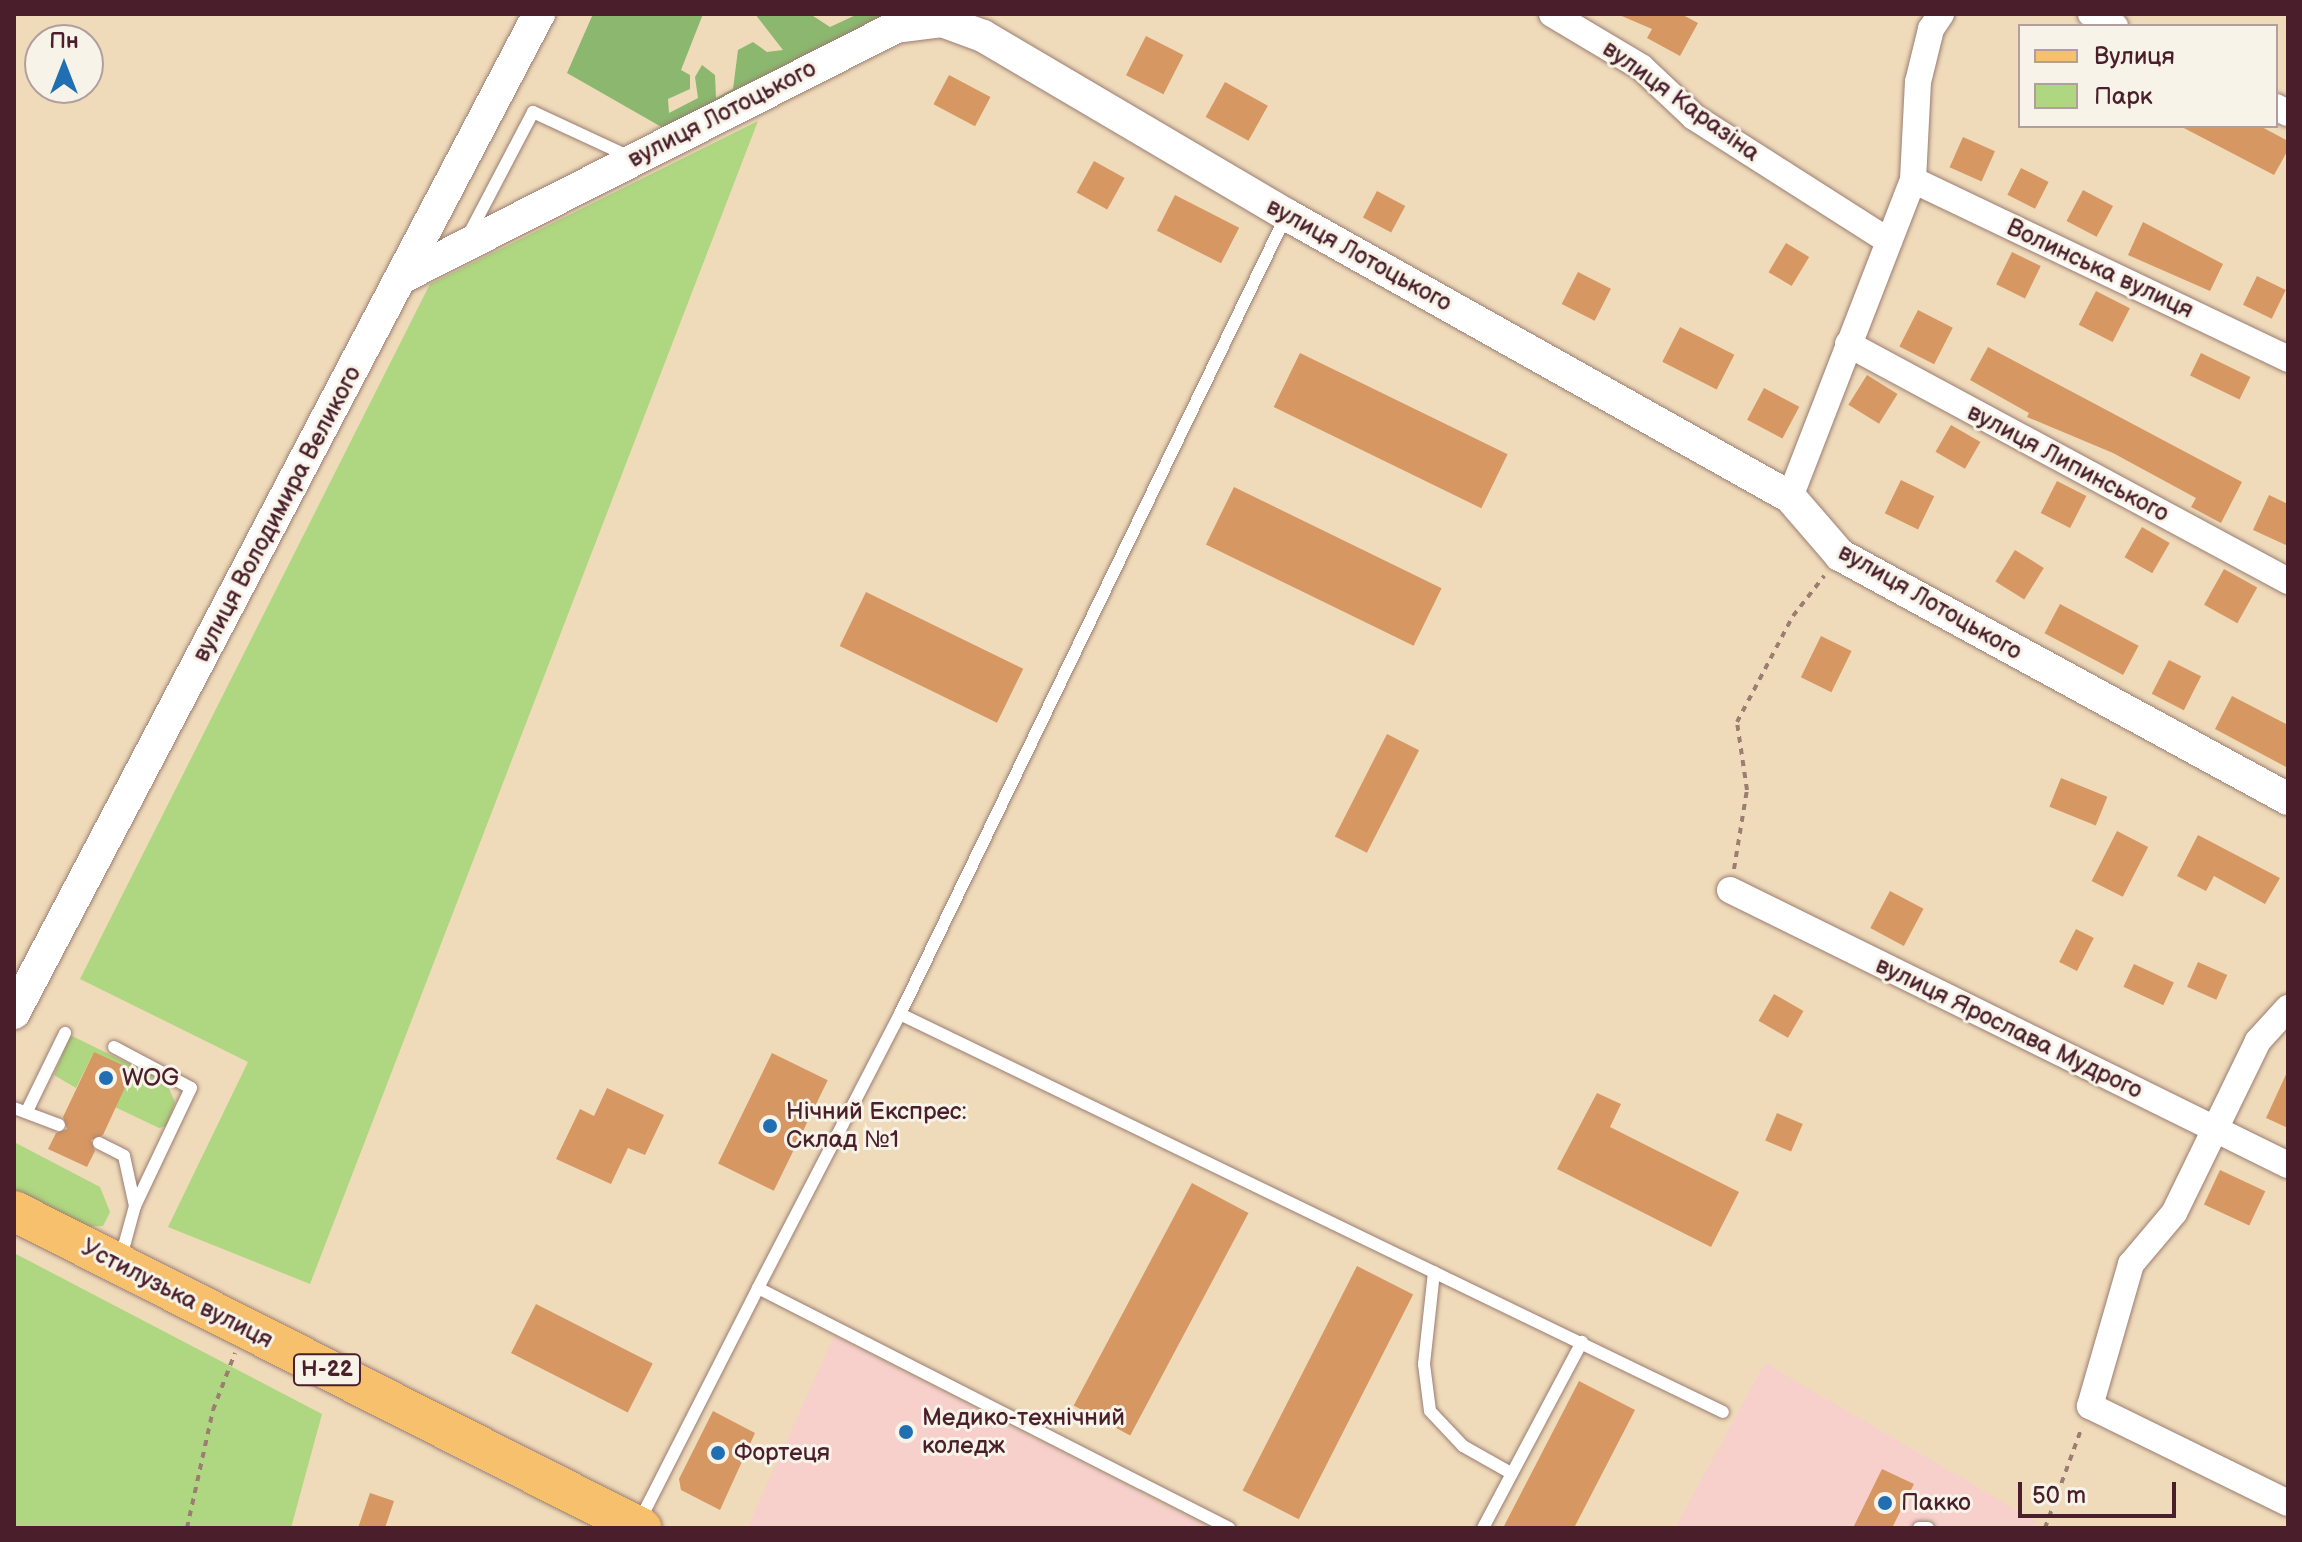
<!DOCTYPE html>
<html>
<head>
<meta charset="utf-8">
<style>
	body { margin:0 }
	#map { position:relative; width:2302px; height:1542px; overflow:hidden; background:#efdbba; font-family:"Balsamiq Sans",sans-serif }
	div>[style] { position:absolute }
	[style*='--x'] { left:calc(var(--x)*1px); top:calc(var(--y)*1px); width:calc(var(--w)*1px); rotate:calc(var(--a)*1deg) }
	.built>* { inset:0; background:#f7d0cc }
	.green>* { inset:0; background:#afd680 }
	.forest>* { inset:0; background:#8bb76e }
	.building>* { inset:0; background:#d69763; transform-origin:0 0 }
	.path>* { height:4px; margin-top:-2px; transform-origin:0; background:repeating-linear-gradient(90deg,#9c7d72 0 6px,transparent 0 12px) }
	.roads { filter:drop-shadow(0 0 2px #9c7d72) drop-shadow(0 0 2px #9c7d72) }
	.service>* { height:12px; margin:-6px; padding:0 6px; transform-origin:6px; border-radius:6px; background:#fff }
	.minor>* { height:26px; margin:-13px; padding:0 13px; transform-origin:13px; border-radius:13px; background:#fff }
	.tertiary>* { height:32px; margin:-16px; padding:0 16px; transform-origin:16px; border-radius:16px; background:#fff }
	.primary>* { height:40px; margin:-20px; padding:0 20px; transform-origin:20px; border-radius:20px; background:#f7c06c }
	.dots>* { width:22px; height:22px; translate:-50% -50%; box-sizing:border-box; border:4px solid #f7f3e8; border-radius:50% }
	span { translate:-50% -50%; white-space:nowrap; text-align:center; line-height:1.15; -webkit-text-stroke:6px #f7f3e8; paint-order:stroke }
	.shield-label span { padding:2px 6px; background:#f7f3e8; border:2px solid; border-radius:6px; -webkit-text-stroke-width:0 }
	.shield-label { font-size:22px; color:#4a1f2b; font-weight:700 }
	.street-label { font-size:24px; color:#4a1f2b }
	.poi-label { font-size:24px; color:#4a1f2b }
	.left { translate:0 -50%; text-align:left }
	.frame { position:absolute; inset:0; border:16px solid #4a1f2b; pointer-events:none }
	.legend { position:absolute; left:2018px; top:24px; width:260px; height:104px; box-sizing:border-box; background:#f7f3e8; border:2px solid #b29e9c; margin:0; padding:10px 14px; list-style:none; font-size:24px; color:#4a1f2b }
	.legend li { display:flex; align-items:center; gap:16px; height:40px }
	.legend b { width:40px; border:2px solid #b29e9c }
	.north { position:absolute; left:24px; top:24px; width:80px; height:80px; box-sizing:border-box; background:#f7f3e8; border:2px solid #b29e9c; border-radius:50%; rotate:0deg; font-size:22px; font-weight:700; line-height:32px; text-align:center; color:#4a1f2b }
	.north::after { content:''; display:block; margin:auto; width:28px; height:36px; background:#1f6fb2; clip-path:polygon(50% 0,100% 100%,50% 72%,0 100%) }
	.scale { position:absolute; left:2018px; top:1482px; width:158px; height:36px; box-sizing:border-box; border:4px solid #4a1f2b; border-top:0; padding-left:10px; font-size:24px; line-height:28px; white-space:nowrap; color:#4a1f2b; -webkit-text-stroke:6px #f7f3e8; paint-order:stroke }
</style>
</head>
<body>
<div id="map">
	<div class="built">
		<i style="clip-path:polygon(834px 1336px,1209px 1528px,747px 1528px)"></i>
		<i style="clip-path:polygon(1765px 1363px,2037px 1522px,2034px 1528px,1675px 1528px)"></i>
	</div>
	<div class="green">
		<i style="clip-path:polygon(758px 121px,310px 1284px,168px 1227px,248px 1062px,80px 979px,430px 284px)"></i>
		<i style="clip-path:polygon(70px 1035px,166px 1082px,175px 1102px,167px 1126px,159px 1128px,115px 1107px,94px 1052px,76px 1088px,54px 1075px)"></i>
		<i style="clip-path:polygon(14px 1142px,100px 1187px,110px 1212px,103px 1226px,82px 1227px,14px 1194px)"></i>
		<i style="clip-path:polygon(14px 1253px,322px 1414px,291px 1528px,14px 1528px)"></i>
	</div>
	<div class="forest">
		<i style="clip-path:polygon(593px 14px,703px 14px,681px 70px,690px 75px,690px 89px,668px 99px,669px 113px,698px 98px,695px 77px,702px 65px,715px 75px,716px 98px,733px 89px,738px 50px,753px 42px,767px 52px,783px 50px,755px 14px,810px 14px,830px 27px,858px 14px,891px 14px,665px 129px,567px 73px)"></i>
	</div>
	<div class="building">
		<i style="clip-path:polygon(1617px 14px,1681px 14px,1698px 23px,1680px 56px,1647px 38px,1652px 29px)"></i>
		<i style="left:1146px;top:36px;width:42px;height:44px;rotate:27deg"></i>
		<i style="left:949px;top:75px;width:47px;height:33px;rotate:28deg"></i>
		<i style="left:1225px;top:82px;width:49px;height:40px;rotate:29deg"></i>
		<i style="clip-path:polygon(2180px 126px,2260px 126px,2288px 141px,2288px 150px,2274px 175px)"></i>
		<i style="left:1963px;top:137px;width:35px;height:33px;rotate:24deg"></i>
		<i style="left:1094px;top:161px;width:35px;height:36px;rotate:29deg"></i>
		<i style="left:2021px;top:168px;width:31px;height:30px;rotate:27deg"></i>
		<i style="left:2083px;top:190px;width:34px;height:35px;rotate:28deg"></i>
		<i style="left:1377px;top:191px;width:32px;height:30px;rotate:28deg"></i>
		<i style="left:1175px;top:195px;width:72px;height:40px;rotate:27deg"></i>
		<i style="clip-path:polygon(2143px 222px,2223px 264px,2210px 291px,2128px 255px)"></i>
		<i style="left:1786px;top:243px;width:27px;height:34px;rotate:31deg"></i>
		<i style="left:2012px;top:252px;width:32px;height:36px;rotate:26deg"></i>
		<i style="left:1578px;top:272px;width:37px;height:36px;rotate:27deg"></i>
		<i style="left:2257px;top:276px;width:32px;height:32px;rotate:26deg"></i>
		<i style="left:2096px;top:291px;width:38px;height:38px;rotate:27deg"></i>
		<i style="left:1918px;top:310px;width:39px;height:41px;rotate:27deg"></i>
		<i style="left:1680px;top:327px;width:61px;height:39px;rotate:27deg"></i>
		<i style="clip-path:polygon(1988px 347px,2242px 482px,2221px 523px,2191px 507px,2196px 498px,2113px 453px,2027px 417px,2029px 413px,1970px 380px)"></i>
		<i style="left:1300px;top:353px;width:231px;height:60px;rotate:26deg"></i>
		<i style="left:2201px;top:353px;width:55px;height:25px;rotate:26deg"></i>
		<i style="left:1867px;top:375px;width:36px;height:35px;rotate:32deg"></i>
		<i style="left:1764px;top:388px;width:40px;height:36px;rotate:28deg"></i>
		<i style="left:1951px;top:425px;width:34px;height:31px;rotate:30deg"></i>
		<i style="left:1901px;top:480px;width:37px;height:37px;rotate:26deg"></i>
		<i style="left:2057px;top:481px;width:33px;height:36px;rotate:27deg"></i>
		<i style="left:1234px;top:487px;width:231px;height:64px;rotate:26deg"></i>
		<i style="clip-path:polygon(2269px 495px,2288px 504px,2288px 546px,2253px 530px)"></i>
		<i style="left:2142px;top:527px;width:32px;height:35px;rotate:30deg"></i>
		<i style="left:2015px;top:550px;width:34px;height:37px;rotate:32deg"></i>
		<i style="left:2224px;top:569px;width:38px;height:41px;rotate:29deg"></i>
		<i style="left:866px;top:592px;width:175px;height:60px;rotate:26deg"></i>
		<i style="left:2060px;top:604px;width:89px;height:33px;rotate:28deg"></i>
		<i style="left:1821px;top:636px;width:34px;height:46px;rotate:26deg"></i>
		<i style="left:2169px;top:660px;width:36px;height:38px;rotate:27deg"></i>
		<i style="clip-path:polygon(2232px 696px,2288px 725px,2288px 768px,2215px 729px)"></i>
		<i style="left:1387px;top:734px;width:36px;height:115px;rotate:27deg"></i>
		<i style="left:2061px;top:778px;width:50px;height:31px;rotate:22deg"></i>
		<i style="left:2117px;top:831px;width:35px;height:56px;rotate:27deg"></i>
		<i style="clip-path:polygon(2198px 835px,2280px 878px,2265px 904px,2214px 876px,2206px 891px,2177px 876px)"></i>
		<i style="left:1890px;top:891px;width:38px;height:42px;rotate:28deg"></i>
		<i style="left:2076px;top:929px;width:20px;height:37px;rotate:27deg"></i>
		<i style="left:2198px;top:962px;width:32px;height:27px;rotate:24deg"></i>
		<i style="left:2134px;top:964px;width:44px;height:25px;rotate:25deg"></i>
		<i style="left:1774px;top:994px;width:34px;height:31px;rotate:30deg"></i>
		<i style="clip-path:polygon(94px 1052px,133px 1070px,103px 1135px,91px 1140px,95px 1151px,87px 1167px,48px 1149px,56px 1133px,67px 1129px,63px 1117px)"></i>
		<i style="left:772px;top:1053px;width:62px;height:123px;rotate:26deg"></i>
		<i style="clip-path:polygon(2288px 1070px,2288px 1128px,2266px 1118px)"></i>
		<i style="clip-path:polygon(607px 1088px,664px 1115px,645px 1155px,628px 1148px,611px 1184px,556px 1159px,580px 1109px,594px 1116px)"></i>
		<i style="clip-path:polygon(1597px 1093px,1621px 1104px,1610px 1127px,1739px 1192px,1711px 1247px,1557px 1169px)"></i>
		<i style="left:1777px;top:1113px;width:28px;height:30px;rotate:23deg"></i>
		<i style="left:2220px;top:1170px;width:50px;height:38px;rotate:25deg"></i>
		<i style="left:1192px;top:1183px;width:64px;height:252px;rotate:28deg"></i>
		<i style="left:1357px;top:1266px;width:63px;height:252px;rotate:27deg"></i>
		<i style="left:536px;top:1304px;width:131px;height:55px;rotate:27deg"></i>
		<i style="clip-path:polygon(1579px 1381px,1635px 1410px,1574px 1528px,1503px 1528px)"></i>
		<i style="clip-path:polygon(713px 1411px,755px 1433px,720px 1510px,681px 1490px,679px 1479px)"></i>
		<i style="clip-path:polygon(1882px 1469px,1914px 1484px,1892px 1528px,1853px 1528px)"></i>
		<i style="clip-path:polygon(370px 1493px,394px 1501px,385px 1528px,358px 1528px)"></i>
	</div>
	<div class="path">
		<i style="--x:1734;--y:869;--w:80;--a:-80.7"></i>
		<i style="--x:1747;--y:790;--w:69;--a:-98.4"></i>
		<i style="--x:1737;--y:722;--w:120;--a:-62.2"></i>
		<i style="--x:1793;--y:616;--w:51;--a:-52.2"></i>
		<i style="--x:187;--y:1528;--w:121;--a:-77.6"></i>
		<i style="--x:213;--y:1410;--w:61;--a:-68.9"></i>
		<i style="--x:2045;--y:1528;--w:108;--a:-69.9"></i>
	</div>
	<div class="roads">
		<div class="service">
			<i style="--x:468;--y:236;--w:140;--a:-62.3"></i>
			<i style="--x:533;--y:112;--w:109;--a:24.9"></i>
			<i style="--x:900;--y:1014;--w:914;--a:25.81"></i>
			<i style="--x:114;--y:1047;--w:87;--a:28"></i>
			<i style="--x:191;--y:1088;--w:131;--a:115.4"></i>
			<i style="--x:14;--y:1108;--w:48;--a:20.7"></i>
			<i style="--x:27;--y:1111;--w:87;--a:-64"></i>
			<i style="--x:99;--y:1143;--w:28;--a:27"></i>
			<i style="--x:124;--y:1156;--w:51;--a:77.6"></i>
			<i style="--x:135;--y:1206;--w:53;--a:105.4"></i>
			<i style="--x:1434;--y:1272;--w:93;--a:96.2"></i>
			<i style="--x:1424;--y:1364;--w:47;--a:82.7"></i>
			<i style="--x:1430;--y:1411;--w:48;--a:46.7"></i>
			<i style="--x:1463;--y:1446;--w:55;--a:29.4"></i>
			<i style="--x:758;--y:1288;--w:309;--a:-62.6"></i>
			<i style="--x:900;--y:1014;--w:884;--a:-64.19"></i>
			<i style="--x:640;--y:1520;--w:260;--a:-63"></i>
			<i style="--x:758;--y:1288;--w:529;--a:27"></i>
			<i style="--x:1483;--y:1528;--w:211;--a:-62"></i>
			<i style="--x:1919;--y:1528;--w:9;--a:0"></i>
		</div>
		<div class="minor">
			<i style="--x:1552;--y:14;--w:104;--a:30.8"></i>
			<i style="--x:1641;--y:67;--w:73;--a:43.3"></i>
			<i style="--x:1694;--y:117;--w:231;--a:32.5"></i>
			<i style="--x:2091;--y:14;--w:27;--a:27"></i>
			<i style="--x:2276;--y:107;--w:13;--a:27"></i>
			<i style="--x:1913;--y:180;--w:416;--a:25.5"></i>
			<i style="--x:1848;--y:344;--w:500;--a:28.3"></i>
			<i style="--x:1790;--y:497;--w:340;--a:-68.8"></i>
			<i style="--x:1913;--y:180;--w:98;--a:-87.1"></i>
			<i style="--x:1918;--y:82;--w:55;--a:-76.2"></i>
			<i style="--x:1931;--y:29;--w:18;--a:-56"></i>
			<i style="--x:1730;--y:890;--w:622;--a:26.24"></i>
			<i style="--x:2288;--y:1008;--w:45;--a:132.3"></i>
			<i style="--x:2258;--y:1041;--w:191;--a:116"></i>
			<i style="--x:2174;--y:1213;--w:67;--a:130.1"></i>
			<i style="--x:2131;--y:1264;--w:148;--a:106.1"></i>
			<i style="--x:2090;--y:1406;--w:220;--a:26.1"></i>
		</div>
		<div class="tertiary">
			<i style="--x:401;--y:278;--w:555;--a:-26.89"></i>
			<i style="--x:896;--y:27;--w:46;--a:-7.4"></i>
			<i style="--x:942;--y:21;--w:44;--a:20.1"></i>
			<i style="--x:983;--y:36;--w:353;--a:30.5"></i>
			<i style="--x:1287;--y:215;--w:577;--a:29.28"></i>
			<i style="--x:1790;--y:497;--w:77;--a:49.2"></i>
			<i style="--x:1840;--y:555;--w:510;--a:28.57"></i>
			<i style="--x:14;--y:1013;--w:1129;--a:-62.28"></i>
		</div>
		<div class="primary">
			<i style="--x:14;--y:1211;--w:703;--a:26.82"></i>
		</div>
	</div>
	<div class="dots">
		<i style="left:106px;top:1078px;background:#1f6fb2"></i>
		<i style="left:770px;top:1126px;background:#1f6fb2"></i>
		<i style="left:906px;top:1432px;background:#1f6fb2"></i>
		<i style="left:718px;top:1453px;background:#1f6fb2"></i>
		<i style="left:1885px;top:1503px;background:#1f6fb2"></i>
	</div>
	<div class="shield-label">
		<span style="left:327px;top:1370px">Н-22</span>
	</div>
	<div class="street-label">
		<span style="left:1681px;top:101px;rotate:36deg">вулиця Каразіна</span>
		<span style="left:722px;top:114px;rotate:-27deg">вулиця Лотоцького</span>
		<span style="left:1359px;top:255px;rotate:29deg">вулиця Лотоцького</span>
		<span style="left:2100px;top:269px;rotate:25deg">Волинська вулиця</span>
		<span style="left:2068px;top:463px;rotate:28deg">вулиця Липинського</span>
		<span style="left:277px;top:514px;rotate:-62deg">вулиця Володимира Великого</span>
		<span style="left:1930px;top:602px;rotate:30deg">вулиця Лотоцького</span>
		<span style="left:2009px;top:1028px;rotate:26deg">вулиця Ярослава Мудрого</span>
		<span style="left:177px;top:1294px;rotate:27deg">Устилузька вулиця</span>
	</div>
	<div class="poi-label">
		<span class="left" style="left:122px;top:1078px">WOG</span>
		<span class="left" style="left:786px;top:1126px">Нічний Експрес:<br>Склад №1</span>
		<span class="left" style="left:922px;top:1432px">Медико-технічний<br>коледж</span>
		<span class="left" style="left:734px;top:1453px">Фортеця</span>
		<span class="left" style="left:1901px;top:1503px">Пакко</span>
	</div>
	<div class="frame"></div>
	<ul class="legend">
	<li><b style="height:10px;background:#f7c06c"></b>Вулиця</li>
	<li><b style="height:22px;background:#afd680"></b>Парк</li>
	</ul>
	<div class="north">Пн</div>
	<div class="scale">50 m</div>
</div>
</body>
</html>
